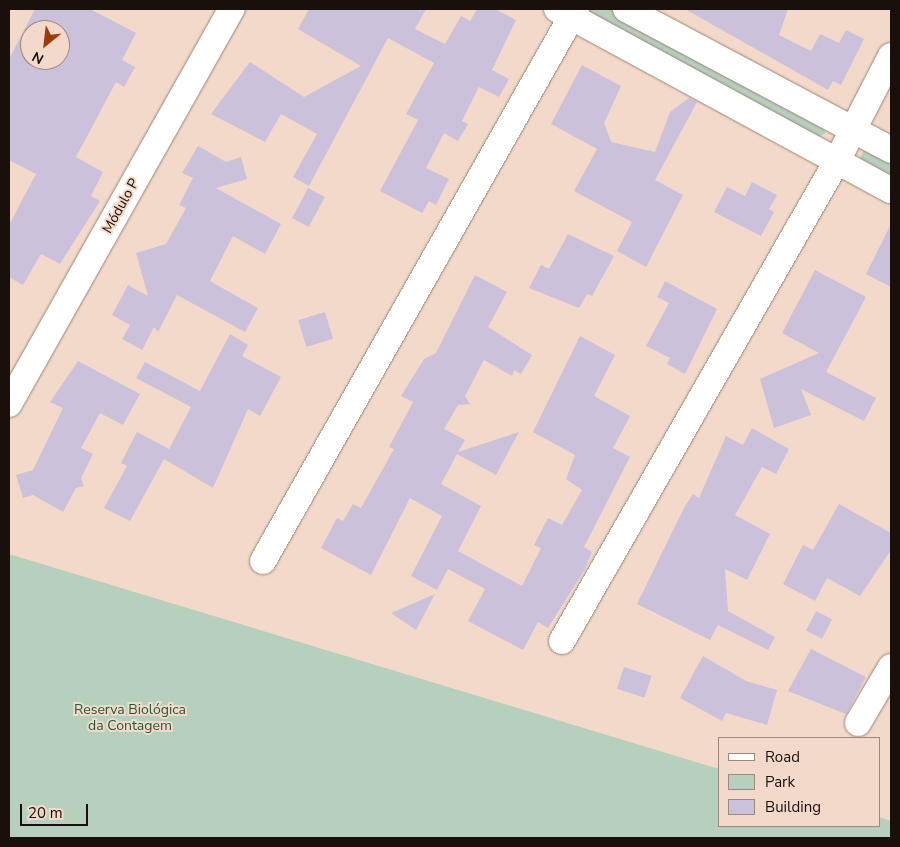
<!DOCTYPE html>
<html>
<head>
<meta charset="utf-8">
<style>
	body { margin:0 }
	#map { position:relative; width:900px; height:847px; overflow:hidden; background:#f3d9c9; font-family:"Nunito Sans",sans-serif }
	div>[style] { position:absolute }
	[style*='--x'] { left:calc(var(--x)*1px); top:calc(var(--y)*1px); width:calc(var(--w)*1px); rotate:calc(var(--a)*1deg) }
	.green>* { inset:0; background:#b7cfbd }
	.building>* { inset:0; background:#cbc1db; transform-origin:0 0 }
	.roads { filter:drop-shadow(0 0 1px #9c8475) drop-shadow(0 0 1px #9c8475) }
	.minor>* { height:26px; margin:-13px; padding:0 13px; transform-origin:13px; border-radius:13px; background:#fff }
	span { translate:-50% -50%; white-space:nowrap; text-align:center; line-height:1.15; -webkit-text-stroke:4px #f3d9c9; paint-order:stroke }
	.street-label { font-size:14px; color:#19100b }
	.park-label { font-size:14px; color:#215a37 }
	.frame { position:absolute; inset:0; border:10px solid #19100b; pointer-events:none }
	.legend { position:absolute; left:718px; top:737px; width:162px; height:90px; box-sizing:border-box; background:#f3d9c9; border:1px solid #9c897d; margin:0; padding:6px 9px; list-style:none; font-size:15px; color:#19100b }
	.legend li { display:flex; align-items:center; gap:10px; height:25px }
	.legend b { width:25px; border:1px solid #9c897d }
	.north { position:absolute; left:20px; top:20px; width:50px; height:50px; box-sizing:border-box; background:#f3d9c9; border:1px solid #9c897d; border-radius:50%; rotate:209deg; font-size:14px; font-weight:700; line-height:20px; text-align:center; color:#19100b }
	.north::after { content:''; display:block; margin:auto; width:18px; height:22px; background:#9e3909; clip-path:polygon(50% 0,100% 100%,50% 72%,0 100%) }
	.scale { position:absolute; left:20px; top:804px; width:68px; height:22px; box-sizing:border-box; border:2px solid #19100b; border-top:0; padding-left:6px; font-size:15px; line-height:18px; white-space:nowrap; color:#19100b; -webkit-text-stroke:4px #f3d9c9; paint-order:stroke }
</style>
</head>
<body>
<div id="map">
	<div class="green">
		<i style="clip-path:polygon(612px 9px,824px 121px,825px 134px,816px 137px,590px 15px,590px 9px)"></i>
		<i style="clip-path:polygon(865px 148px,891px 159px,891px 179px,859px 160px)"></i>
		<i style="clip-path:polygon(9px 554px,719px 769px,719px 826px,879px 826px,879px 817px,891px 821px,891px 838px,9px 838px)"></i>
	</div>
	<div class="building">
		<i style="clip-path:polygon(evenodd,35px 9px,90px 9px,136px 33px,122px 60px,135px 67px,124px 87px,116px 82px,76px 157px,103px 172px,91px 196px,100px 201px,60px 264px,41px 254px,23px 285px,9px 277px,9px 225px,36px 174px,9px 160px,9px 59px,35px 9px,30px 30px,60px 30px,60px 60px,30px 60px,30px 30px)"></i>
		<i style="clip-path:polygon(309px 9px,426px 9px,415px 29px,445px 44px,461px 16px,470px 21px,477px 9px,495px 9px,516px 20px,492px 70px,509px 79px,499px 97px,479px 87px,462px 121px,468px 124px,458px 141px,444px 133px,426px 168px,449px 179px,436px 205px,429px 201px,422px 213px,380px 191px,418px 120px,406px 114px,434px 63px,388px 38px,309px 186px,293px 177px,317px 134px,281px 114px,265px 142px,211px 114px,250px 62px,304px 97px,361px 66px,298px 29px)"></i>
		<i style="clip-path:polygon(685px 9px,788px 9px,779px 35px,811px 51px,820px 34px,839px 43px,846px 30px,864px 39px,841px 85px,833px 81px,828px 90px)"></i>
		<i style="clip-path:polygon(582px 65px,621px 86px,604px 123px,611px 142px,655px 152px,670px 112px,689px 98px,697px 102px,655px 180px,683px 195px,646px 267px,617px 251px,632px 222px,574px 191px,597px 149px,551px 124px)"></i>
		<i style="clip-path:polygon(198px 146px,226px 162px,241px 157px,247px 179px,216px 188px,281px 224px,265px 254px,233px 236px,210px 281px,258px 308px,245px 332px,177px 295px,158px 332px,154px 327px,142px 350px,122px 339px,130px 325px,112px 315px,128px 285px,148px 296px,136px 253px,166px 244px,186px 208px,179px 205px,193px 178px,182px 173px)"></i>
		<i style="clip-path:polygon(752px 182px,777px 195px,769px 209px,774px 212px,761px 236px,714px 212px,727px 187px,745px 196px)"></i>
		<i style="left:308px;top:188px;width:19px;height:34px;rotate:28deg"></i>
		<i style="clip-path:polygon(891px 224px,891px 287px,866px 274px)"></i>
		<i style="clip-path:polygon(568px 234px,614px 256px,592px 296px,587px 294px,579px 308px,529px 288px,541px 265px,549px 269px)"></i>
		<i style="clip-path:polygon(815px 270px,866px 297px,826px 372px,876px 398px,864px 421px,801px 389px,811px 415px,774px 428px,760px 379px,819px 353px,782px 333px)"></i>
		<i style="clip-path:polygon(475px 275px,507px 292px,488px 327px,532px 355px,521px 374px,514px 370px,512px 376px,484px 360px,465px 396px,470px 404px,458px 405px,444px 429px,465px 440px,458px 452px,519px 432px,496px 475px,457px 454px,441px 484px,481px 506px,458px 551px,522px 586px,541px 548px,534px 545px,548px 518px,562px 525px,582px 490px,566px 479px,575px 455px,533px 432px,580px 336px,615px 355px,594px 396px,630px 416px,613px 448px,630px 457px,584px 547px,592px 552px,585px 569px,548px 628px,538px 622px,523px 650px,468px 621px,485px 589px,448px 569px,437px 590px,411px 576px,442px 516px,410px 498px,371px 575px,321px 548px,337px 518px,343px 521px,353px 504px,361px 508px,394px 449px,389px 447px,413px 402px,401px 396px,424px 359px,436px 353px)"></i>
		<i style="clip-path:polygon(665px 281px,717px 309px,685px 374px,667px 364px,670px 358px,646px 346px,669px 303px,657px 297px)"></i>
		<i style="left:325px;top:312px;width:28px;height:28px;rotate:73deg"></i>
		<i style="clip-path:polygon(230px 334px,248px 345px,242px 356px,281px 377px,260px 416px,248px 409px,213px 488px,164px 459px,130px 521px,104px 508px,127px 466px,121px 463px,137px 432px,169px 449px,191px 407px,136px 378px,145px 362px,200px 391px)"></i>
		<i style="clip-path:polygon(78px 361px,140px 394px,123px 425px,100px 413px,81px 448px,93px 454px,81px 478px,84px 486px,76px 488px,63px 512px,33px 495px,23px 498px,16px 475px,33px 470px,63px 408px,50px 402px)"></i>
		<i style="clip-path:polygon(752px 428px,789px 449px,776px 474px,762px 467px,735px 515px,770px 534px,747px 580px,725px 569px,728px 611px,775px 637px,768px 650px,718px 625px,710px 640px,637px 604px,684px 508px,693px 494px,699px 498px,726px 436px,743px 445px)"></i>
		<i style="clip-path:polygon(839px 504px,891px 533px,891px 550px,860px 596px,827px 578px,815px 601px,783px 584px,803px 545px,813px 550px)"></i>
		<i style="clip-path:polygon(435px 594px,416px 630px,391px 613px)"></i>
		<i style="left:816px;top:611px;width:18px;height:22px;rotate:27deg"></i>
		<i style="clip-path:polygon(811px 649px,866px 677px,846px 714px,788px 691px)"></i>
		<i style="clip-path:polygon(703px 656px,746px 681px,777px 690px,767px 725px,726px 713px,722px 721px,680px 698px)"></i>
		<i style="left:624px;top:667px;width:29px;height:23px;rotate:18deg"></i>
	</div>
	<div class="roads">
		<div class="minor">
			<i style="--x:557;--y:9;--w:380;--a:28.5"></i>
			<i style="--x:626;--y:9;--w:300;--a:28"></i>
			<i style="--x:9;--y:404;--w:454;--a:-60.6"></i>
			<i style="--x:263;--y:561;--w:635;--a:-60.45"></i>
			<i style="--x:562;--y:641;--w:553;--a:-60.19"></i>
			<i style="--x:837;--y:161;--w:118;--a:-62.8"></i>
			<i style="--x:858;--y:723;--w:65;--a:-59.5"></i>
		</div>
	</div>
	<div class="street-label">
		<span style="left:121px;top:206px;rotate:-61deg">Módulo P</span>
	</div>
	<div class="park-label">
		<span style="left:130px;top:718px">Reserva Biológica<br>da Contagem</span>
	</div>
	<div class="frame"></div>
	<ul class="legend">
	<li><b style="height:6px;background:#fff"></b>Road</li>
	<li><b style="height:14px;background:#b7cfbd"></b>Park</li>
	<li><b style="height:14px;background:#cbc1db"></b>Building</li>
	</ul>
	<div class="north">N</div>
	<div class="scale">20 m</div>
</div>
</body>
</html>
